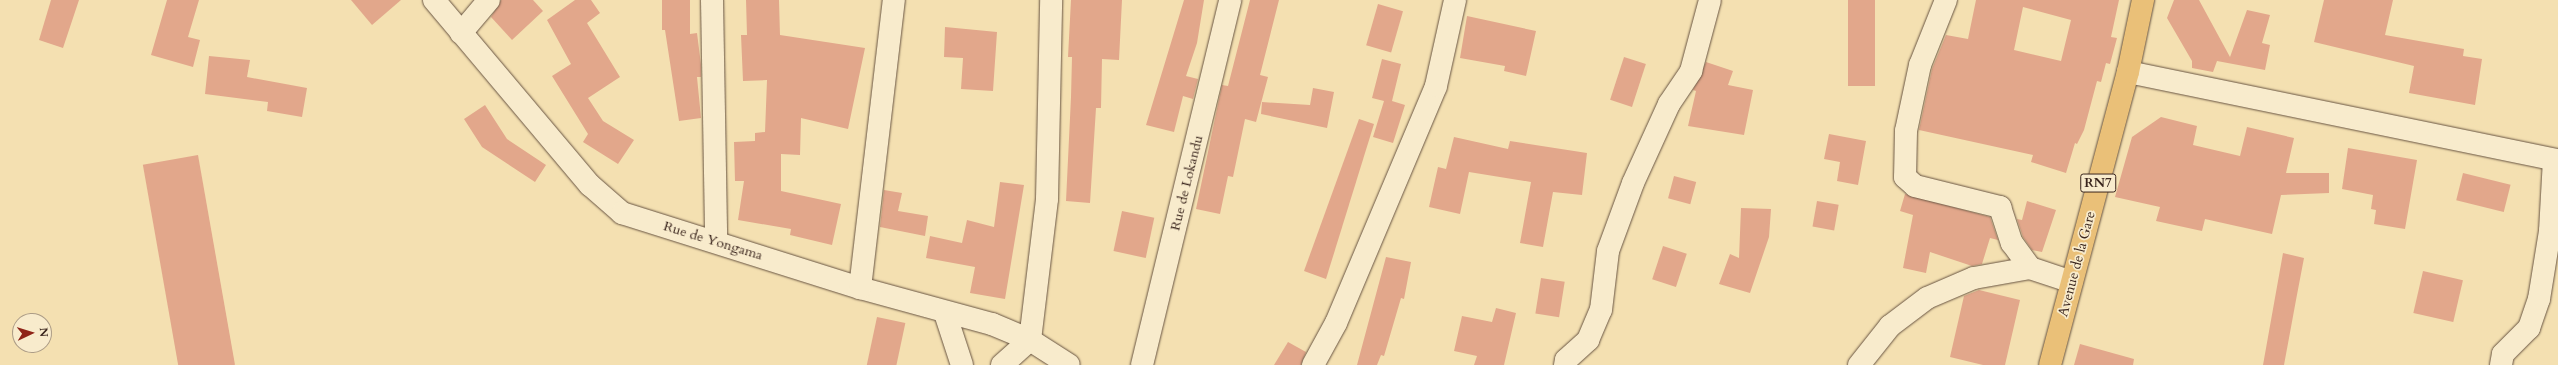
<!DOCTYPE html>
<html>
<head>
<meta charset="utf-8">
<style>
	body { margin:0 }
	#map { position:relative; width:2558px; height:365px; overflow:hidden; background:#f4e0b1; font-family:Cardo,serif }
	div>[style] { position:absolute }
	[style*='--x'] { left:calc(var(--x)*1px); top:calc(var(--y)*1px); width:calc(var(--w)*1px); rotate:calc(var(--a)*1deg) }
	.building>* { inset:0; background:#e2a78b; transform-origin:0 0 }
	.roads { filter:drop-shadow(0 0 1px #685442) drop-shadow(0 0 1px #685442) }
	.minor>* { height:22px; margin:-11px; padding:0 11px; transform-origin:11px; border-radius:11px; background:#f8ebcc }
	.major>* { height:22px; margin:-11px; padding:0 11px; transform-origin:11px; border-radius:11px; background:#eac078 }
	span { translate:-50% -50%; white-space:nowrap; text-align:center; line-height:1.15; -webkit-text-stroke:3.5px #f8ebcc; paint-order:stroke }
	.shield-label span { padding:1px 3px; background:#f8ebcc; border:1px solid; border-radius:3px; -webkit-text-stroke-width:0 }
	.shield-label { font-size:13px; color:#3a251d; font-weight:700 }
	.street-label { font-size:14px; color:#3a251d }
	.north { position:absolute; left:12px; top:313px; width:40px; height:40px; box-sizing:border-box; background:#f8ebcc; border:1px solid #ac9c86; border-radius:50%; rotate:86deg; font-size:11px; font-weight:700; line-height:16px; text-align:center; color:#3a251d }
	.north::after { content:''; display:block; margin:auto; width:14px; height:18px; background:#8f2418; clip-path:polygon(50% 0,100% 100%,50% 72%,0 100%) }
</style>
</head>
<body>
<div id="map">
	<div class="building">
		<i style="clip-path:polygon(51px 0,79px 0,63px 48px,39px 40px)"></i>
		<i style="clip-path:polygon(167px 0,199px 0,188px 37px,200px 40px,193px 67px,151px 55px)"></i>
		<i style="clip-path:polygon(351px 0,401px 0,372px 25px)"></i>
		<i style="clip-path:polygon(501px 0,533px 0,543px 11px,512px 40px,491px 17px)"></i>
		<i style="clip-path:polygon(575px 0,591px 0,600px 13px,587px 23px,620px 77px,588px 98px,603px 121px,634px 140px,618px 164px,583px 142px,588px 134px,552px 76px,571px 64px,547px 20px)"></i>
		<i style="clip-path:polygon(662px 0,690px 0,690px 34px,697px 33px,701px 65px,701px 77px,697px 77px,701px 118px,679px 121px,665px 30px,662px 30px)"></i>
		<i style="clip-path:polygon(746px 0,779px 0,780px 35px,865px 48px,848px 129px,801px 118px,800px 155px,781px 154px,781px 191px,841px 204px,832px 245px,790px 235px,791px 229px,738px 220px,744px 181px,735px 181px,734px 142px,755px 141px,755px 133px,765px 132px,767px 80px,743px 81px,741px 35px,747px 35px)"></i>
		<i style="clip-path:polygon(1071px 0,1122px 0,1119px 60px,1102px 59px,1101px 108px,1096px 108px,1090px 203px,1066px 201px,1071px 97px,1072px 57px,1068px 57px)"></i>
		<i style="clip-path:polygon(1184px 0,1204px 0,1197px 43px,1186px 76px,1198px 79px,1193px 99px,1183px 96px,1174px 132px,1146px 125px)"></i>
		<i style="clip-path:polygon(1250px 0,1279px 0,1260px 75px,1268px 77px,1256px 122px,1245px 119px,1233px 177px,1228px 176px,1220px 214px,1196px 209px,1222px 85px,1228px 86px)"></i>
		<i style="left:1848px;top:0;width:27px;height:86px"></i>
		<i style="clip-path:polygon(evenodd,1976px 0,2119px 0,2111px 37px,2117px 38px,2110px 64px,2106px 63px,2101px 82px,2097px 81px,2084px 130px,2077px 144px,2075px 143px,2066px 173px,2031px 162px,2033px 155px,1919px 130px,1932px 69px,1946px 35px,1968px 39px,1976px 0,2023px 7px,2071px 20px,2061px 61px,2014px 50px,2023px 7px)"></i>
		<i style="clip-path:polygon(2174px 0,2199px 0,2230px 57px,2247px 10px,2270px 15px,2262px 43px,2270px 45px,2265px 70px,2217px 61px,2213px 72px,2192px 68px,2192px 61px,2167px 18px)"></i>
		<i style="clip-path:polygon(2324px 0,2393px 0,2385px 35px,2464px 49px,2463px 56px,2482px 59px,2475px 105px,2409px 93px,2414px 66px,2314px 42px)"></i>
		<i style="left:1378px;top:4px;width:26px;height:43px;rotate:16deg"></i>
		<i style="clip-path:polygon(1467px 16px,1536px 31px,1526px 76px,1504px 71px,1505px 66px,1460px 58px)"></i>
		<i style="clip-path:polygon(945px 27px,997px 32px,993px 91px,961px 89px,963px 58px,944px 57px)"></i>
		<i style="clip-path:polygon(209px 56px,250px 60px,247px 77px,307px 88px,302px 117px,267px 111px,268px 102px,205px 94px)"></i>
		<i style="left:1624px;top:57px;width:23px;height:45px;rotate:18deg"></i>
		<i style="clip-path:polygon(1382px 59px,1401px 64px,1392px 101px,1405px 105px,1393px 143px,1373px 137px,1384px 101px,1372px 98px)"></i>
		<i style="clip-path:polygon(1706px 62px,1733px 71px,1728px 85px,1753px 90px,1744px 135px,1688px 126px,1696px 91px,1693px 90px)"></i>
		<i style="clip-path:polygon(1313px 88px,1334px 92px,1327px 128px,1261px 114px,1262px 102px,1310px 105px)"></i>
		<i style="clip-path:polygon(485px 105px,507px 139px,546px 165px,535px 182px,482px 147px,464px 119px)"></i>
		<i style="clip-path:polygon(2161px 117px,2197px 126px,2193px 145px,2240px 156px,2247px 127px,2294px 138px,2286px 173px,2329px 173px,2329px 193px,2281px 195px,2272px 234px,2205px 219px,2202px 231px,2156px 221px,2160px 207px,2115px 197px,2132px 137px)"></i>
		<i style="clip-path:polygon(1359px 119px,1374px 124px,1326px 279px,1304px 271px)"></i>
		<i style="clip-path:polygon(1829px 134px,1866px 141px,1858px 185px,1837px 181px,1840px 162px,1824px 159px)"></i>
		<i style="clip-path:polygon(1454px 137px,1508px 149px,1510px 141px,1587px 153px,1582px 195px,1553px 192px,1543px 247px,1520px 243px,1531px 182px,1469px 172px,1460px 214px,1429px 207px,1438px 167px,1446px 169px)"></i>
		<i style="clip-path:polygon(2348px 148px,2417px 160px,2405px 229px,2374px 224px,2376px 210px,2371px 209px,2373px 195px,2342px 189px)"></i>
		<i style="left:198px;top:155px;width:213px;height:56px;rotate:80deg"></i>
		<i style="left:2463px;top:173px;width:49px;height:28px;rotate:14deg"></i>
		<i style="left:1674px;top:176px;width:23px;height:23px;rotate:15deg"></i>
		<i style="clip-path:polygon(1000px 182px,1024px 185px,1005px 299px,970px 293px,975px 267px,926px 258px,930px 236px,962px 243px,967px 220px,994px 227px)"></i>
		<i style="clip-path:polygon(884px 190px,902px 193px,898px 211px,928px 216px,925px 236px,880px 227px)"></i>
		<i style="clip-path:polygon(1905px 194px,1990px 217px,1998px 240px,1990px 238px,1982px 264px,1972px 266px,1930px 252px,1926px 273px,1903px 268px,1913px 215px,1900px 211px)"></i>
		<i style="left:1817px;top:201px;width:22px;height:26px;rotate:10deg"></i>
		<i style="clip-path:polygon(2027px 201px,2056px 210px,2042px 252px,2032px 250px,2023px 237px,2017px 219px,2022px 220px)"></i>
		<i style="clip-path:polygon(1741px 208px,1771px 209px,1769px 237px,1750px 293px,1719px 284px,1730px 254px,1739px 258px)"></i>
		<i style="left:1122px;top:211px;width:33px;height:41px;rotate:12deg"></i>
		<i style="left:1663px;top:246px;width:25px;height:35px;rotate:18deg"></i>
		<i style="clip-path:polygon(2283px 253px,2304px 258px,2296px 300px,2284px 365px,2263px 365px)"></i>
		<i style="clip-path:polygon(1386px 257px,1411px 262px,1404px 299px,1401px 298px,1384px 356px,1381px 355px,1377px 365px,1357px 365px)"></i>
		<i style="left:2423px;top:271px;width:41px;height:43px;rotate:13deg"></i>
		<i style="left:1541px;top:278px;width:24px;height:36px;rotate:9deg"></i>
		<i style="clip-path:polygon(1979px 290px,2020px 300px,2005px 365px,1983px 365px,1950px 357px,1964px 296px)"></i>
		<i style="clip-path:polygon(1496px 308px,1516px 313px,1504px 365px,1474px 365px,1477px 356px,1454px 351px,1462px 316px,1492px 322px)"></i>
		<i style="left:877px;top:317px;width:29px;height:49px;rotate:12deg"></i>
		<i style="clip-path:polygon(1288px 342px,1306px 352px,1301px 365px,1274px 365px)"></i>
		<i style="clip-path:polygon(2080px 344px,2134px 359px,2133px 365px,2074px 365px)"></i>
	</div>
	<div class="roads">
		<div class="minor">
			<i style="--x:434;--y:0;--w:242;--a:49.9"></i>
			<i style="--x:590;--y:185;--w:43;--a:41.2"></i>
			<i style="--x:622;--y:213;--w:250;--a:17.5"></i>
			<i style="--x:860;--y:288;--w:137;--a:15.3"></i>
			<i style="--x:992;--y:324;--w:41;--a:22.8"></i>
			<i style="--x:1030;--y:340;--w:46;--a:32.7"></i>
			<i style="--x:712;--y:0;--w:241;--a:89"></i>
			<i style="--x:1946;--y:0;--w:70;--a:111.8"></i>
			<i style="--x:1920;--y:65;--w:67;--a:102"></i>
			<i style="--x:1906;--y:131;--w:46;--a:91.2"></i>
			<i style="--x:1905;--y:177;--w:13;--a:42"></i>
			<i style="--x:1915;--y:186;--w:88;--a:13.9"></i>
			<i style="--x:2000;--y:207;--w:38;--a:72"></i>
			<i style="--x:2012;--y:243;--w:31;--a:54"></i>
			<i style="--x:461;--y:33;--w:43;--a:-49.7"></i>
			<i style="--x:2128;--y:72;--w:439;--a:11.6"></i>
			<i style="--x:860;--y:288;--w:290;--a:-83.3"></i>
			<i style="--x:945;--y:313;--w:55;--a:71.9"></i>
			<i style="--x:1002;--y:365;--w:38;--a:-42"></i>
			<i style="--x:1030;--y:340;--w:142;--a:-83.1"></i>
			<i style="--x:1047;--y:199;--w:199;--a:-88.8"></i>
			<i style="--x:1142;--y:365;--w:375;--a:-76.4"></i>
			<i style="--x:1313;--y:365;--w:48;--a:-61.3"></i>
			<i style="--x:1336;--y:323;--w:257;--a:-67.1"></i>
			<i style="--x:1436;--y:86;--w:88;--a:-77.5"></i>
			<i style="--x:1565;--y:365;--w:5;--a:-79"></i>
			<i style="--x:1566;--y:360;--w:30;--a:-42"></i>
			<i style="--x:1588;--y:340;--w:33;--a:-67"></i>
			<i style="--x:1601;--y:310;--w:59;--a:-83.2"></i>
			<i style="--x:1608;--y:251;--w:72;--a:-69.8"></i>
			<i style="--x:1633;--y:183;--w:87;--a:-65.5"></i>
			<i style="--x:1669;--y:104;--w:40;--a:-56"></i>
			<i style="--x:1691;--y:71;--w:73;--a:-75"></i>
			<i style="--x:1859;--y:365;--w:50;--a:-51.5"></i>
			<i style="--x:1890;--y:326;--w:46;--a:-37.1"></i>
			<i style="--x:1927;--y:298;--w:51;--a:-23.1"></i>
			<i style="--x:1974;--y:278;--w:57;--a:-10.1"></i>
			<i style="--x:2030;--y:268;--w:44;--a:18.4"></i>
			<i style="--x:2501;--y:365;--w:11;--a:-80"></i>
			<i style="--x:2503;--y:354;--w:37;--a:-45"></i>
			<i style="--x:2529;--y:328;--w:31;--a:-71"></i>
			<i style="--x:2539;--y:299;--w:69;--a:-80.8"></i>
			<i style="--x:2550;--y:231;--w:71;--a:-86.8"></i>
		</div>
		<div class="major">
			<i style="--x:2050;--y:365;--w:303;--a:-75.1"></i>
			<i style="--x:2128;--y:72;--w:74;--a:-78.2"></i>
		</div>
	</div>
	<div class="shield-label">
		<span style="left:2098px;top:183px">RN7</span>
	</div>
	<div class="street-label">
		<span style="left:1187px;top:183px;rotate:-76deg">Rue de Lokandu</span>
		<span style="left:713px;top:241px;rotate:17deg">Rue de Yongama</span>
		<span style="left:2077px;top:264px;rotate:-75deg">Avenue de la Gare</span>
	</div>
	<div class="north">N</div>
</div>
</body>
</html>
